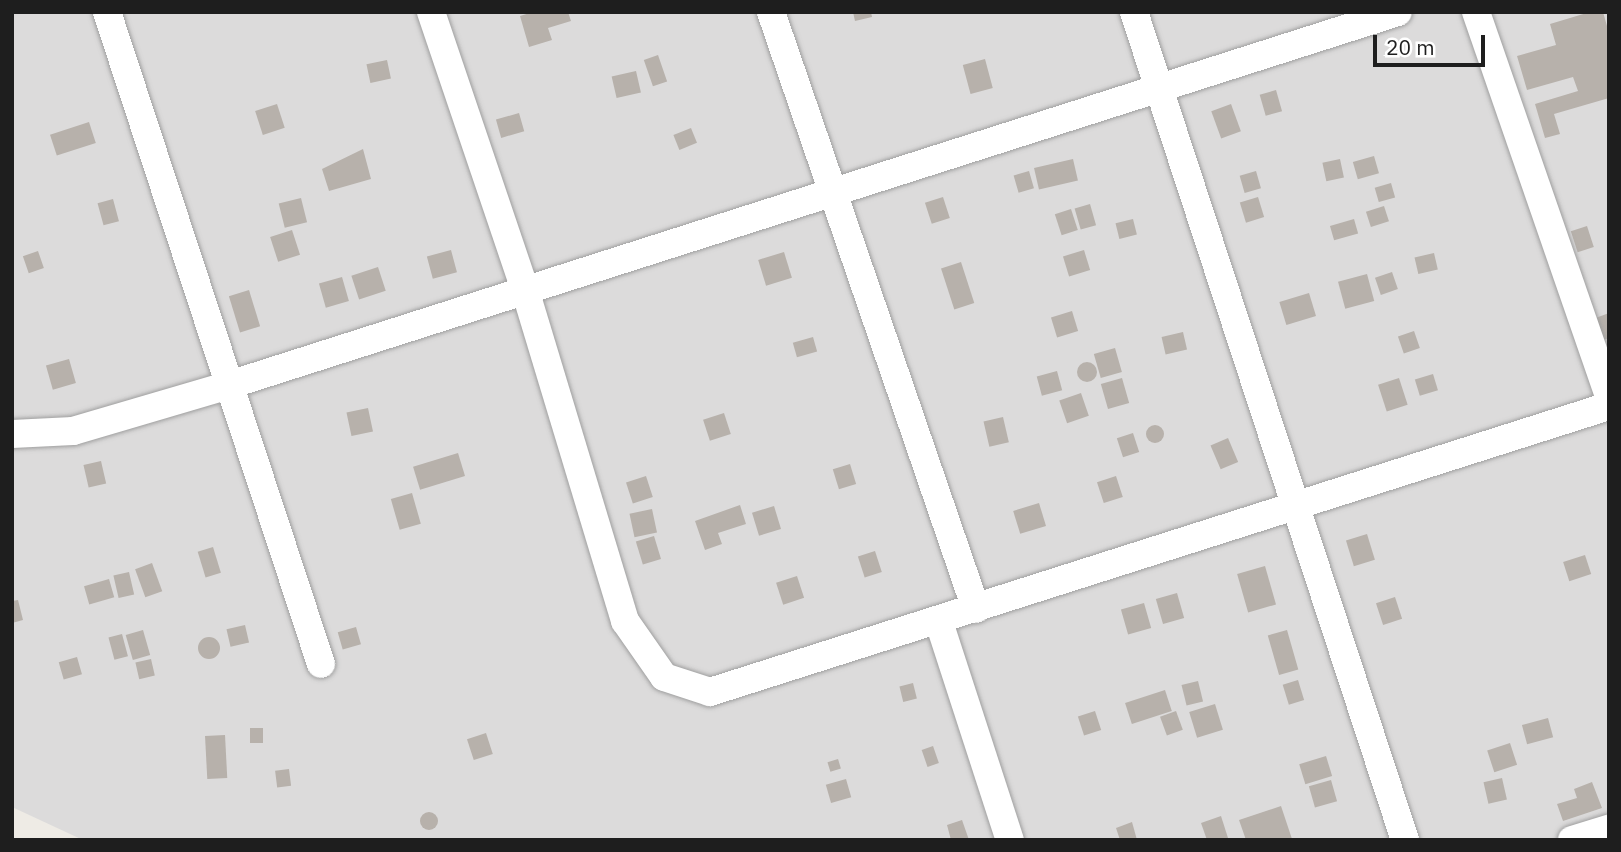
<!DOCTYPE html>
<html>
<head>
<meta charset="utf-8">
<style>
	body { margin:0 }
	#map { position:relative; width:1621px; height:852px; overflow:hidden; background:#eeebe5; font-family:"IBM Plex Sans",sans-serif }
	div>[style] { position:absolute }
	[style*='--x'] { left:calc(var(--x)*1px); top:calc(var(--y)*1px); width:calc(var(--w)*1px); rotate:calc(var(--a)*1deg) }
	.residential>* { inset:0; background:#dcdbdb }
	.building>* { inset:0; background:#b7b1ab; transform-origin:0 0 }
	.round { border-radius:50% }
	.roads { filter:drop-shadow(0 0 2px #9f9f9f) drop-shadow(0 0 2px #9f9f9f) }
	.minor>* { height:28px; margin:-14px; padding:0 14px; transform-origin:14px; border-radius:14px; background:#fff }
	span { translate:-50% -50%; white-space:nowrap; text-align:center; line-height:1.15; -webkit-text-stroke:5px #fff; paint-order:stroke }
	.frame { position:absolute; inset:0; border:14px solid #1e1e1e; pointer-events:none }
	.scale { position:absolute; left:1373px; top:35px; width:112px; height:32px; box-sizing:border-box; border:4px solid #1e1e1e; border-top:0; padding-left:9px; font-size:21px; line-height:24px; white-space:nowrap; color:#1e1e1e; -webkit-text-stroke:5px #fff; paint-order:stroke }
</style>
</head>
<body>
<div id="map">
	<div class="residential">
		<i style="clip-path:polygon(12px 12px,1609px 12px,1609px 840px,83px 840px,12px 807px)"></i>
	</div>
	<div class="building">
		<i style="clip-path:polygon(533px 12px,568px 12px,571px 21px,548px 28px,552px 40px,529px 47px,520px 16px)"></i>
		<i style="clip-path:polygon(853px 12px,871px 12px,872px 17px,855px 21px)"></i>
		<i style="clip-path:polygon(1590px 12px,1603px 12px,1609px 33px,1609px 98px,1554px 114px,1560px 134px,1545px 138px,1535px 104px,1578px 91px,1573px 77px,1527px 90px,1517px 56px,1556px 45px,1550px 24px)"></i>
		<i style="left:658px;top:55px;width:28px;height:15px;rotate:71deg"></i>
		<i style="left:985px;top:59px;width:30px;height:23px;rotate:75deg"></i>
		<i style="left:387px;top:60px;width:19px;height:21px;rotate:78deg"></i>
		<i style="left:636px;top:71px;width:22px;height:25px;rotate:77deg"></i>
		<i style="left:1276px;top:90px;width:22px;height:17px;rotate:74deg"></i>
		<i style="left:277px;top:104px;width:25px;height:23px;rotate:72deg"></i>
		<i style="left:1231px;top:104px;width:29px;height:21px;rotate:70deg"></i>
		<i style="left:519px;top:113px;width:19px;height:24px;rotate:74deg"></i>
		<i style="left:89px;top:122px;width:22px;height:41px;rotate:72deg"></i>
		<i style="left:691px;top:128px;width:16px;height:19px;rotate:68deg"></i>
		<i style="clip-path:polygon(363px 149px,371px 179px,329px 191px,322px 169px)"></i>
		<i style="left:1374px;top:156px;width:18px;height:22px;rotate:74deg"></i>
		<i style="left:1073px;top:159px;width:22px;height:40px;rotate:77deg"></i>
		<i style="left:1340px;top:159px;width:19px;height:18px;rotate:78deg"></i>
		<i style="left:1029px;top:171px;width:18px;height:16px;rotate:74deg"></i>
		<i style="left:1256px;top:171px;width:18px;height:17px;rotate:74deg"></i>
		<i style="left:1391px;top:183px;width:15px;height:17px;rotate:74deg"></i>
		<i style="left:943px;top:197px;width:22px;height:19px;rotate:72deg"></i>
		<i style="left:1258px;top:197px;width:21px;height:19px;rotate:73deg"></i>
		<i style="left:301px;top:198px;width:25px;height:23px;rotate:76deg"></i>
		<i style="left:113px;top:199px;width:23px;height:16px;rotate:75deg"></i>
		<i style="left:1090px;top:204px;width:22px;height:16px;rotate:74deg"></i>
		<i style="left:1384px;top:206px;width:16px;height:19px;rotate:72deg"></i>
		<i style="left:1071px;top:209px;width:22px;height:17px;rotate:72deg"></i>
		<i style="left:1133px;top:219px;width:16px;height:18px;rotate:76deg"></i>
		<i style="left:1354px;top:219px;width:15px;height:25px;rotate:74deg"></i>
		<i style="left:1587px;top:226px;width:22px;height:17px;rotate:72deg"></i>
		<i style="left:292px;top:230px;width:26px;height:23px;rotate:72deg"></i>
		<i style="left:451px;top:250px;width:23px;height:25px;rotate:75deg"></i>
		<i style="left:1084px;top:250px;width:21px;height:22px;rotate:73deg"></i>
		<i style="left:38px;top:251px;width:18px;height:16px;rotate:71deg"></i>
		<i style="left:784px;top:252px;width:27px;height:27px;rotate:73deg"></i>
		<i style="left:1434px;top:253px;width:17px;height:20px;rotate:77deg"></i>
		<i style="left:961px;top:262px;width:43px;height:21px;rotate:72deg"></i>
		<i style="left:378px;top:267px;width:25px;height:28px;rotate:72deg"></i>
		<i style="left:1392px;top:272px;width:18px;height:18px;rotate:71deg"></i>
		<i style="left:1367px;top:274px;width:28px;height:30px;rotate:75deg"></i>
		<i style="left:342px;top:277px;width:25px;height:24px;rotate:74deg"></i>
		<i style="left:249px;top:290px;width:38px;height:21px;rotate:73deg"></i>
		<i style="left:1309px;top:293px;width:24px;height:31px;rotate:73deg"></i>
		<i style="left:1072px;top:311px;width:21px;height:22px;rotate:73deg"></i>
		<i style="clip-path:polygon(1609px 313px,1609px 338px,1600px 341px,1593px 319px)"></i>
		<i style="left:1414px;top:331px;width:18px;height:17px;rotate:71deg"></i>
		<i style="left:1183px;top:332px;width:18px;height:22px;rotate:77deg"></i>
		<i style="left:813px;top:337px;width:15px;height:21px;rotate:74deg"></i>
		<i style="left:1115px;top:348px;width:25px;height:22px;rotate:74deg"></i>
		<i style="left:69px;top:359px;width:25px;height:24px;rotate:74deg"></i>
		<i class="round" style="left:1077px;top:362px;width:20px;height:20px"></i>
		<i style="left:1057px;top:371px;width:20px;height:21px;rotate:75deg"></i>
		<i style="left:1433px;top:374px;width:17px;height:19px;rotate:73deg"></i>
		<i style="left:1122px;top:378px;width:26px;height:22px;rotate:74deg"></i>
		<i style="left:1399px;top:378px;width:28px;height:22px;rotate:72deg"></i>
		<i style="left:1081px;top:393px;width:24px;height:23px;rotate:71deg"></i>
		<i style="left:368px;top:408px;width:24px;height:22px;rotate:78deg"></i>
		<i style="left:724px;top:413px;width:22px;height:22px;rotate:72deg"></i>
		<i style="left:1003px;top:417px;width:26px;height:20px;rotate:77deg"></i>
		<i class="round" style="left:1146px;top:425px;width:18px;height:18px"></i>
		<i style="left:1133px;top:433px;width:20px;height:17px;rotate:72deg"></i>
		<i style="left:1228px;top:438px;width:26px;height:19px;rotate:67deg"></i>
		<i style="left:458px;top:453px;width:24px;height:47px;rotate:73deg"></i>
		<i style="left:101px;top:461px;width:23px;height:18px;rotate:77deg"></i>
		<i style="left:850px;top:464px;width:21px;height:18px;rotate:73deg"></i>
		<i style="left:646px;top:476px;width:22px;height:21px;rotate:72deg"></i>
		<i style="left:1116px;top:476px;width:22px;height:20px;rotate:72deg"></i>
		<i style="left:412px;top:493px;width:32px;height:22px;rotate:74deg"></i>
		<i style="left:1039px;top:503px;width:24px;height:27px;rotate:73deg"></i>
		<i style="clip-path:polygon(740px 505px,746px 524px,718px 533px,722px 544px,705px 550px,695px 521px)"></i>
		<i style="left:774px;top:506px;width:24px;height:23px;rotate:73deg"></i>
		<i style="left:652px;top:509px;width:24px;height:23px;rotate:78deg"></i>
		<i style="left:1367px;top:534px;width:27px;height:22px;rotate:73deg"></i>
		<i style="left:654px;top:536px;width:24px;height:19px;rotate:73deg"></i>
		<i style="left:213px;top:547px;width:27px;height:16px;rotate:73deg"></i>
		<i style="left:875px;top:551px;width:22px;height:18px;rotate:72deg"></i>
		<i style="left:1585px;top:555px;width:20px;height:23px;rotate:72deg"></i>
		<i style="left:152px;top:563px;width:30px;height:18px;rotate:70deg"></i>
		<i style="left:1265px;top:566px;width:40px;height:29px;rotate:74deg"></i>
		<i style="left:129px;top:572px;width:23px;height:16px;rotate:77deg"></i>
		<i style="left:797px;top:576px;width:23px;height:22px;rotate:72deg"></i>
		<i style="left:109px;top:579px;width:19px;height:26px;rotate:74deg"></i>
		<i style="left:1177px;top:593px;width:26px;height:22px;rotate:74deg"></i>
		<i style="left:1395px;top:597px;width:23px;height:20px;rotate:72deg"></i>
		<i style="clip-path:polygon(18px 600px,23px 620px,12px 623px,12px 601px)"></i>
		<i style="left:1144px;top:603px;width:26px;height:24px;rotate:74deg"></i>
		<i style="left:245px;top:625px;width:18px;height:19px;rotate:77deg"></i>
		<i style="left:356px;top:627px;width:18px;height:19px;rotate:74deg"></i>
		<i style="left:143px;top:630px;width:26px;height:18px;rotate:74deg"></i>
		<i style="left:1287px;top:630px;width:41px;height:20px;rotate:74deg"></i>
		<i style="left:122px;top:634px;width:23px;height:14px;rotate:75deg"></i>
		<i class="round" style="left:198px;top:637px;width:22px;height:22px"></i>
		<i style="left:77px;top:657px;width:18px;height:19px;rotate:74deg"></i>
		<i style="left:151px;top:659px;width:17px;height:16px;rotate:77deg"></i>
		<i style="left:1298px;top:680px;width:21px;height:16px;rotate:73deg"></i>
		<i style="left:1198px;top:681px;width:21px;height:17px;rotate:76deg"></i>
		<i style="left:913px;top:683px;width:16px;height:14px;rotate:76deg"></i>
		<i style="left:1165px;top:690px;width:22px;height:42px;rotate:72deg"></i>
		<i style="left:1215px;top:704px;width:27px;height:27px;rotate:73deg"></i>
		<i style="left:1095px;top:711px;width:20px;height:18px;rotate:72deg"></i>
		<i style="left:1176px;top:711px;width:20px;height:17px;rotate:70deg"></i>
		<i style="left:1548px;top:718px;width:20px;height:27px;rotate:75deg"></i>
		<i style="left:250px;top:728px;width:13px;height:15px"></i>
		<i style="left:486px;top:733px;width:22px;height:20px;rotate:72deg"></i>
		<i style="left:225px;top:735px;width:43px;height:20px;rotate:87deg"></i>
		<i style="left:1510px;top:743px;width:23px;height:24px;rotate:72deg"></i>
		<i style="left:933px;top:746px;width:18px;height:12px;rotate:71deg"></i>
		<i style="left:1326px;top:756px;width:21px;height:28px;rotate:73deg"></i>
		<i style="left:838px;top:759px;width:10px;height:11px;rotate:73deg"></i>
		<i style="left:289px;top:769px;width:17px;height:14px;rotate:83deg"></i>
		<i style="left:1502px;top:778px;width:22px;height:19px;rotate:77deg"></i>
		<i style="left:846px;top:779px;width:19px;height:21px;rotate:74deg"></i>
		<i style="left:1331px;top:780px;width:22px;height:23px;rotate:74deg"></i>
		<i style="clip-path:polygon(1592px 782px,1602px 808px,1563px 821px,1557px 804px,1577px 798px,1574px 789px)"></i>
		<i style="clip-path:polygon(1281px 806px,1292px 839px,1246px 840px,1239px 820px)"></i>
		<i class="round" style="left:420px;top:812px;width:18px;height:18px"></i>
		<i style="clip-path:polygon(1221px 816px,1228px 838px,1207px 840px,1201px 823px)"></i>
		<i style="clip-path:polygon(962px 820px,969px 840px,951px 840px,947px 825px)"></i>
		<i style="clip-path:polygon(1132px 822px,1137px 840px,1120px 840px,1116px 828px)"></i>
	</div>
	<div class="roads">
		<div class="minor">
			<i style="--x:107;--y:12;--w:686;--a:71.83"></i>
			<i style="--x:431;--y:12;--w:297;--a:71.3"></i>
			<i style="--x:526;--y:293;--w:343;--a:73.2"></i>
			<i style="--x:625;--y:621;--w:68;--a:55.1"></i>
			<i style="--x:664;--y:677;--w:48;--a:18.1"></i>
			<i style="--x:710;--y:692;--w:943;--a:-17.65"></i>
			<i style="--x:771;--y:12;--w:631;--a:71.05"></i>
			<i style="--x:1134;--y:12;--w:871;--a:71.88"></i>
			<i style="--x:1476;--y:12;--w:407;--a:70.9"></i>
			<i style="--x:12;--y:434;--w:61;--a:-2.8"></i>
			<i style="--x:73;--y:431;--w:159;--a:-16.4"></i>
			<i style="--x:226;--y:386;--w:1230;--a:-17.7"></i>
			<i style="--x:939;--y:622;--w:229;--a:72"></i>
			<i style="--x:1572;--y:840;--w:39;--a:-17"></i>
		</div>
	</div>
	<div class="frame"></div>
	<div class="scale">20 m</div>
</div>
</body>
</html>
